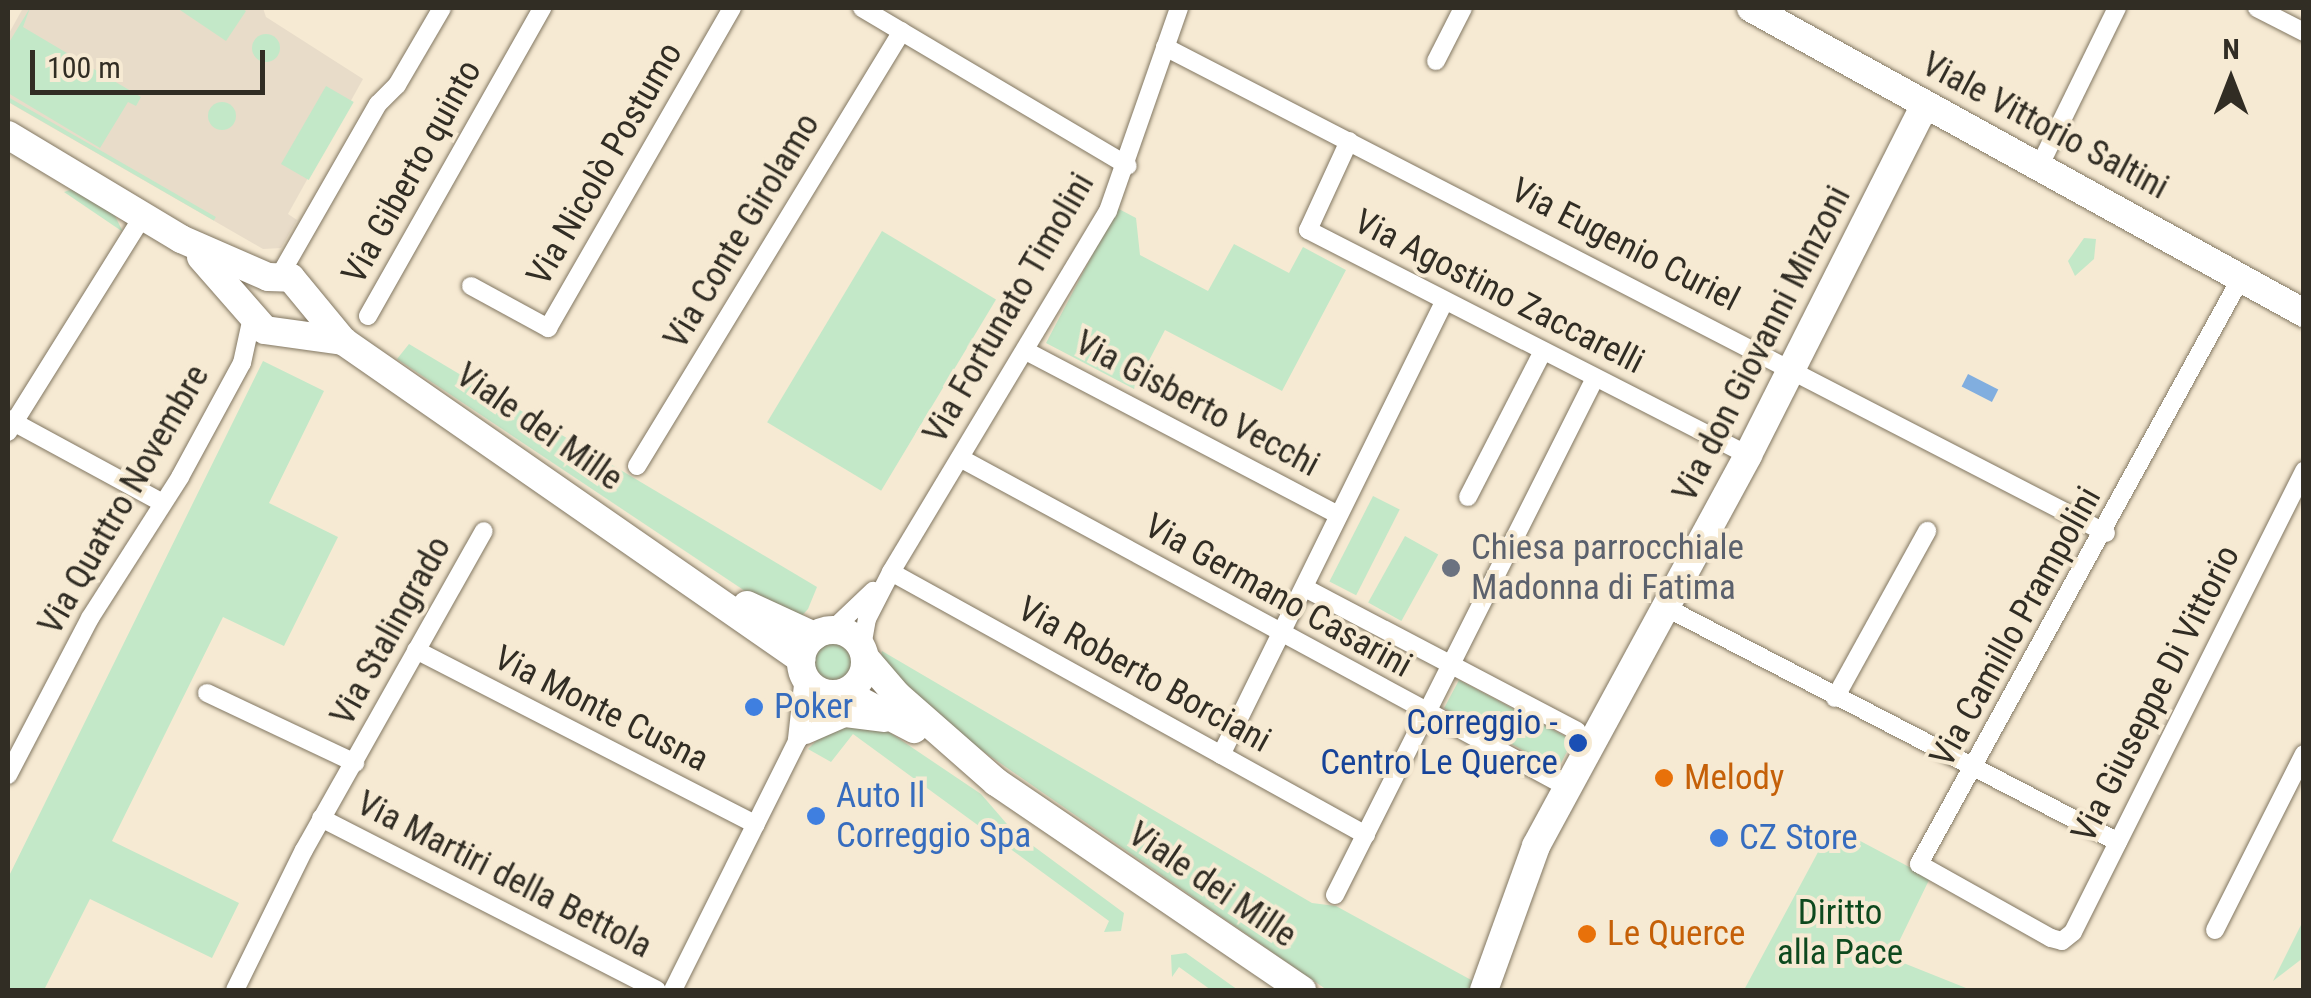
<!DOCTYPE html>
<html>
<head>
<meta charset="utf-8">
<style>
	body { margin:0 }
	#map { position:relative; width:2311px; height:998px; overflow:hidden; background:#f6ead3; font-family:"Roboto Condensed",sans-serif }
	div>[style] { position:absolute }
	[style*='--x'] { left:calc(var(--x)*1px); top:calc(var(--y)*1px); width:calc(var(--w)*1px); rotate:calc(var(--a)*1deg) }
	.education>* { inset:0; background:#e8dcc9 }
	.green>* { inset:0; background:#c3e8c8; transform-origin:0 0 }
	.round { border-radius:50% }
	.water>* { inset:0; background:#81aedf; transform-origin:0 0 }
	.roads { filter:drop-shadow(0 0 2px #827762) drop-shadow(0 0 2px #827762) }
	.street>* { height:18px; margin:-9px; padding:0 9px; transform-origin:9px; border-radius:9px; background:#fff }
	.secondary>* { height:28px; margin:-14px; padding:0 14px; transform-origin:14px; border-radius:14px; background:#fff }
	.secondary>.ring { margin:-14px; padding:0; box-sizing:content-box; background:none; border:28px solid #fff; border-radius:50% }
	.dots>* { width:28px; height:28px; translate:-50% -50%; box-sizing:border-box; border:5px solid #f6ead3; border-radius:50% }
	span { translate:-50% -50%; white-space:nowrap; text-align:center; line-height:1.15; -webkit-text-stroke:8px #f6ead3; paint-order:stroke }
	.street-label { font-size:35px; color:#312d24 }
	.worship-label { font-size:35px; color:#5b616d }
	.left { translate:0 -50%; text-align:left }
	.shop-label { font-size:35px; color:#366cbe }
	.transit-label { font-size:35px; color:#164399 }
	.right { translate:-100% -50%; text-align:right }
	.food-label { font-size:35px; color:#c56008 }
	.park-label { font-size:35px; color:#0d491e }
	.frame { position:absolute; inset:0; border:10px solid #312d24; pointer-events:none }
	.north { position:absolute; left:2181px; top:30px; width:100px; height:100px; -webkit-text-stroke:8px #f6ead3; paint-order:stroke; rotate:0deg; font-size:28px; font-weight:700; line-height:40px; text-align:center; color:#312d24 }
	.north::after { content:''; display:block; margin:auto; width:35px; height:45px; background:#312d24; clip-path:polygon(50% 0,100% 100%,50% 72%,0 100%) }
	.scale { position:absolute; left:30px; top:50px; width:235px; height:45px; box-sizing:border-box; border:5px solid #312d24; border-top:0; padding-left:12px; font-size:30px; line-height:35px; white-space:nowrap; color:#312d24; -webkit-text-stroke:8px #f6ead3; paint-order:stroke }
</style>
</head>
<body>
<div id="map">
	<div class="education">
		<i style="clip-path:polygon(23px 8px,263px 8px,266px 17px,363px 79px,288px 214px,297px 220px,281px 248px,263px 249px,8px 102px,8px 35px)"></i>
	</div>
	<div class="green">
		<i style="clip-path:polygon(30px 8px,23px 27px,141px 97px,136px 106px,128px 102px,100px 148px,8px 93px,8px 44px)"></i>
		<i style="clip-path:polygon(177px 8px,241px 8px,246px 11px,226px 41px)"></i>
		<i class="round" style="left:252px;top:34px;width:28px;height:28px"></i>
		<i style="left:326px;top:86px;width:32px;height:90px;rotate:30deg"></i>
		<i style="left:8px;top:97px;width:240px;height:4px;rotate:30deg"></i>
		<i class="round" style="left:208px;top:102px;width:28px;height:28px"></i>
		<i style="clip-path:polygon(73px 189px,114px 214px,123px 232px,64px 192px)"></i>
		<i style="clip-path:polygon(1117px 208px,1136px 218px,1140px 255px,1208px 291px,1234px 244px,1289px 273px,1303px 247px,1346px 270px,1282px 391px,1165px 330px,1134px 389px,1046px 343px)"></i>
		<i style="left:882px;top:231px;width:133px;height:223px;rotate:31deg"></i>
		<i style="clip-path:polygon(2084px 238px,2096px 239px,2094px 259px,2075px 276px,2068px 261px)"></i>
		<i style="clip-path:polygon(409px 344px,817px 587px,808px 609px,798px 620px,763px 603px,397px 359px)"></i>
		<i style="clip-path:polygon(263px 361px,324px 391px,269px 503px,338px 537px,284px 646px,223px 617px,112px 841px,239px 903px,212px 958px,90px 899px,44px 990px,8px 990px,8px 878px)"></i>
		<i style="left:1373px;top:496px;width:30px;height:96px;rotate:27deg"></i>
		<i style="left:1405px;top:536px;width:38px;height:76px;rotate:29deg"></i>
		<i class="round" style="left:813px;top:640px;width:42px;height:42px"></i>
		<i style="clip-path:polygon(882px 651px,1312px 903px,1336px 906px,1473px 981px,1471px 990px,1327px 990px,931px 715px,879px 666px)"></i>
		<i style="left:1459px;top:680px;width:129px;height:32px;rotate:28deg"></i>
		<i style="clip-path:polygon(845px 726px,886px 730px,981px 794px,1013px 831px,1124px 913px,1121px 931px,1104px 932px,1109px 921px,853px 734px,831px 762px,808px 749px,828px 729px)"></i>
		<i style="clip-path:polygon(1832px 826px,1930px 878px,1891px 958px,1971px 990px,1744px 990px)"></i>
		<i style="clip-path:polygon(2303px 921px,2303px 958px,2273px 981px)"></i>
		<i style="clip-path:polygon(1186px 953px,1238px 990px,1211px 990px,1179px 967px,1172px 977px,1171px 955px)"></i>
	</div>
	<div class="water">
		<i style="left:1968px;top:374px;width:34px;height:14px;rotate:27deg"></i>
	</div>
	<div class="roads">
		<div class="street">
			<i style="--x:862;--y:8;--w:309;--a:30.7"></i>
			<i style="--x:2257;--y:8;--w:53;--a:27.1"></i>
			<i style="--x:1165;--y:47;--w:1059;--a:27.32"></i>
			<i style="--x:1436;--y:61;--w:59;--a:-63"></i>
			<i style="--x:1349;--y:141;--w:98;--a:114.7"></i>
			<i style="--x:1308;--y:230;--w:494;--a:27.1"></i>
			<i style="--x:2041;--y:163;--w:173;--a:-63.9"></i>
			<i style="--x:280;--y:275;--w:197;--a:-60.2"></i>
			<i style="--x:378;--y:104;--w:27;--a:-45"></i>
			<i style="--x:397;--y:85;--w:89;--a:-59.7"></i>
			<i style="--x:2242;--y:276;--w:671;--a:118.78"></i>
			<i style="--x:1919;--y:864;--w:151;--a:29.3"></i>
			<i style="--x:2051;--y:938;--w:11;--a:15"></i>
			<i style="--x:2062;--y:941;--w:14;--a:-39"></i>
			<i style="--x:2073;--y:932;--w:516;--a:-63.39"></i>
			<i style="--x:471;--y:286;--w:88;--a:28.6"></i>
			<i style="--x:548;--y:328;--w:369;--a:-60.1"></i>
			<i style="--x:368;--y:316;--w:354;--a:-60.5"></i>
			<i style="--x:1026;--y:351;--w:352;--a:27.7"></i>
			<i style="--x:8;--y:419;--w:176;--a:28.5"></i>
			<i style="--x:8;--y:432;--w:255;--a:-58"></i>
			<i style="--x:960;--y:458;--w:690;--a:28.46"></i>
			<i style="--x:637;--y:466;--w:509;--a:-58.65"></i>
			<i style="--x:1468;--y:497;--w:164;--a:-62.8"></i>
			<i style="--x:891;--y:572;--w:543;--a:28.97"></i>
			<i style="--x:1305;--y:588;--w:307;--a:27.7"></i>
			<i style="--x:1667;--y:608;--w:508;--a:27.42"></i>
			<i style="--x:832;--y:630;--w:57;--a:-43.6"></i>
			<i style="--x:862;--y:647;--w:28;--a:-80"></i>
			<i style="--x:867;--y:619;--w:53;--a:-62.9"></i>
			<i style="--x:891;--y:572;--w:421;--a:-59"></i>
			<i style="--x:1108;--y:211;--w:215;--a:-70.7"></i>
			<i style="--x:416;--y:650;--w:382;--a:27.2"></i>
			<i style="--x:207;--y:693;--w:164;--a:25.3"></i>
			<i style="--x:1835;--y:698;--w:191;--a:-61.1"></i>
			<i style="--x:806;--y:735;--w:43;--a:-23.6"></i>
			<i style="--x:845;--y:718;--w:40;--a:7.1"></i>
			<i style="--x:797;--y:739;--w:63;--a:-83.7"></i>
			<i style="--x:1221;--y:755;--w:505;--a:-63.79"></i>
			<i style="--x:8;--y:775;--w:177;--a:-62.4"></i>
			<i style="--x:90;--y:618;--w:167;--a:-57.4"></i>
			<i style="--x:180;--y:477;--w:130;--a:-61.5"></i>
			<i style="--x:242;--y:363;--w:47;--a:-77.7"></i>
			<i style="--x:321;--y:818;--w:377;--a:27.1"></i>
			<i style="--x:1335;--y:895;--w:579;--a:-63.3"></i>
			<i style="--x:2215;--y:930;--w:197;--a:-63.2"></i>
			<i style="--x:235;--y:990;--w:156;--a:-63.8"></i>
			<i style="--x:304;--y:850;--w:366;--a:-60.6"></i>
			<i style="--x:673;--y:990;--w:278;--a:-63.5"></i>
			<i style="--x:797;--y:741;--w:60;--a:-49.7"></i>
		</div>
		<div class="secondary">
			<i style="--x:1751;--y:8;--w:632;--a:28.88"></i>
			<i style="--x:8;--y:135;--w:202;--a:31"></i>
			<i style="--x:181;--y:239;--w:95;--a:23.6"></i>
			<i style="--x:268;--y:277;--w:23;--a:2"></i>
			<i style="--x:291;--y:278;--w:82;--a:50.5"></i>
			<i style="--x:343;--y:341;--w:558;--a:34.77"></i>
			<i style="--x:201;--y:257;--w:97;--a:48.8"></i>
			<i style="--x:265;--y:330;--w:79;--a:8"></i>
			<i style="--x:747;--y:605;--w:74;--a:24.8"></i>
			<i class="ring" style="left:801px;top:630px;width:36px;height:36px"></i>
			<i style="--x:866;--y:659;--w:48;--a:49.3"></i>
			<i style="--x:897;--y:695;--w:132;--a:41.3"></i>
			<i style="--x:996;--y:782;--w:370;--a:34.2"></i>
			<i style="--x:845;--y:693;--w:78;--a:27.6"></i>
			<i style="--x:1484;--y:990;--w:153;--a:-70.1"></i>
			<i style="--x:1536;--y:846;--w:445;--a:-61.5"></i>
			<i style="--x:1748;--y:455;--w:392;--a:-63.2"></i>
		</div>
	</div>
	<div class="dots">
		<i style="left:1451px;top:568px;background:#6b7280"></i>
		<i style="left:754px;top:707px;background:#3f7fe0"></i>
		<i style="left:1578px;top:743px;background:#1a4fb4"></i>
		<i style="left:1664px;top:778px;background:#e8710a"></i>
		<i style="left:816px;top:816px;background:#3f7fe0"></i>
		<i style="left:1719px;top:838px;background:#3f7fe0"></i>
		<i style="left:1587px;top:934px;background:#e8710a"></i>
	</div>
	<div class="street-label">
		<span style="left:2045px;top:126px;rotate:28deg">Viale Vittorio Saltini</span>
		<span style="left:605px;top:164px;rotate:-60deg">Via Nicolò Postumo</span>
		<span style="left:412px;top:172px;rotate:-61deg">Via Giberto quinto</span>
		<span style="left:742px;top:231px;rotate:-59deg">Via Conte Girolamo</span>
		<span style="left:1625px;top:245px;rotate:27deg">Via Eugenio Curiel</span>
		<span style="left:1499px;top:292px;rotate:27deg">Via Agostino Zaccarelli</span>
		<span style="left:1009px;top:308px;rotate:-60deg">Via Fortunato Timolini</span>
		<span style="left:1762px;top:344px;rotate:-63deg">Via don Giovanni Minzoni</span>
		<span style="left:1197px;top:404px;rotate:28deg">Via Gisberto Vecchi</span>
		<span style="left:539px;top:427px;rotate:35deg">Viale dei Mille</span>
		<span style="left:124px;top:500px;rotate:-60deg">Via Quattro Novembre</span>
		<span style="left:1278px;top:596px;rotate:29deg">Via Germano Casarini</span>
		<span style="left:2016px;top:627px;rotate:-61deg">Via Camillo Prampolini</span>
		<span style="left:391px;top:631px;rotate:-61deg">Via Stalingrado</span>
		<span style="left:1144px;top:675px;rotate:29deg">Via Roberto Borciani</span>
		<span style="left:2156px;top:694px;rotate:-63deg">Via Giuseppe Di Vittorio</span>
		<span style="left:601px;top:709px;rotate:27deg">Via Monte Cusna</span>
		<span style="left:504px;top:875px;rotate:27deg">Via Martiri della Bettola</span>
		<span style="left:1212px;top:885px;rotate:34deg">Viale dei Mille</span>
	</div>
	<div class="worship-label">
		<span class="left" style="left:1471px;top:568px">Chiesa parrocchiale<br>Madonna di Fatima</span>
	</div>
	<div class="shop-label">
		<span class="left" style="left:774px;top:707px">Poker</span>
		<span class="left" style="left:836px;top:816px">Auto Il<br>Correggio Spa</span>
		<span class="left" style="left:1739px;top:838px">CZ Store</span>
	</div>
	<div class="transit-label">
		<span class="right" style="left:1558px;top:743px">Correggio -<br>Centro Le Querce</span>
	</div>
	<div class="food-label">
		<span class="left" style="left:1684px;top:778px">Melody</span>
		<span class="left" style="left:1607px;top:934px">Le Querce</span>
	</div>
	<div class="park-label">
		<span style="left:1840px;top:933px">Diritto<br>alla Pace</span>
	</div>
	<div class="frame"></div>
	<div class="north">N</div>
	<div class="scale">100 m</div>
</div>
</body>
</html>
